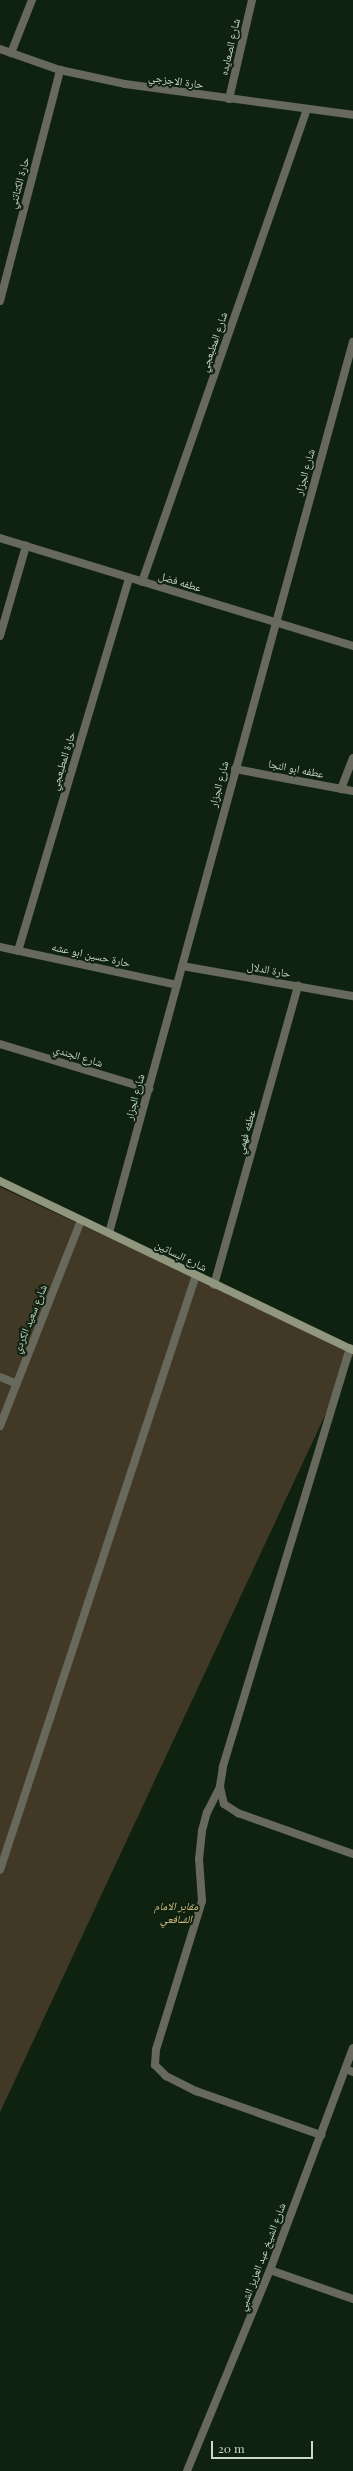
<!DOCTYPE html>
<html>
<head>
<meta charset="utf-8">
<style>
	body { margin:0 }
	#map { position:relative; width:353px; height:2471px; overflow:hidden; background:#0f2210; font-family:"Playfair Display","Noto Naskh Arabic",serif }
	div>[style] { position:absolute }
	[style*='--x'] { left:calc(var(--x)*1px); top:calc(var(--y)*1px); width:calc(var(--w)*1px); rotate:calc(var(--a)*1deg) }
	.green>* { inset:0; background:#413925; transform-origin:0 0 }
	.lane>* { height:8px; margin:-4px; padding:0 4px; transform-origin:4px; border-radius:4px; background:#66695b }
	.street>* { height:8px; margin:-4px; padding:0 4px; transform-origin:4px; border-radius:4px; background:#66695b }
	.secondary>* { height:8px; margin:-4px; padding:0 4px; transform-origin:4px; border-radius:4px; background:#91967f }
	span { translate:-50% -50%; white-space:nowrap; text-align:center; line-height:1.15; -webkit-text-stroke:4px #0f2210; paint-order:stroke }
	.street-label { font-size:11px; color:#cbd7cb }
	.park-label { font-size:11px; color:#dbc48b; font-style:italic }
	.scale { position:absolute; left:211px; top:2441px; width:102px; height:18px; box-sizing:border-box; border:2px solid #cbd7cb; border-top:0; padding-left:5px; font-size:12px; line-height:14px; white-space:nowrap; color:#cbd7cb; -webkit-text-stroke:3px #0f2210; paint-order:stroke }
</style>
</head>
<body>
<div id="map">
	<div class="green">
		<i style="left:0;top:1187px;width:391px;height:1284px;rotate:25deg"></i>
	</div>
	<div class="lane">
		<i style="--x:350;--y:1348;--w:438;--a:106.9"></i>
		<i style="--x:223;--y:1767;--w:20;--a:99"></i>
		<i style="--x:220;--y:1787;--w:17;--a:77"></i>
		<i style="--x:224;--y:1804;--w:17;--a:33"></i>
		<i style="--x:238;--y:1813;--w:122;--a:19.6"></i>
		<i style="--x:220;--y:1787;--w:28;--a:117"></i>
		<i style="--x:207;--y:1812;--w:20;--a:105"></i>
		<i style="--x:202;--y:1831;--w:28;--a:96"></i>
		<i style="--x:199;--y:1859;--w:42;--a:85.9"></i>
		<i style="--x:202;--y:1901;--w:156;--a:107.2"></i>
		<i style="--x:156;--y:2050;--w:15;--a:94"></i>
		<i style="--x:155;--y:2065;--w:16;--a:45"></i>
		<i style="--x:166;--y:2076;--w:34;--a:27"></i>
		<i style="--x:196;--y:2091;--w:133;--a:19.4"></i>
		<i style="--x:0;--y:1870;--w:626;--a:-71.77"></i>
		<i style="--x:346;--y:2069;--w:8;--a:23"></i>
		<i style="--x:270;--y:2270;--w:88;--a:19.3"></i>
	</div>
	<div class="street">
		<i style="--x:0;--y:49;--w:64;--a:19.3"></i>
		<i style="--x:60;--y:70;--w:66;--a:12.2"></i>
		<i style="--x:125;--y:84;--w:230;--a:7.7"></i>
		<i style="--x:11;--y:53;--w:57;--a:-68.4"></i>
		<i style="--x:229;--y:99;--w:102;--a:-76.9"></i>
		<i style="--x:0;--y:301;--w:239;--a:-75.4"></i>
		<i style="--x:0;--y:538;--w:369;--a:17"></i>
		<i style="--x:142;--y:582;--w:501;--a:-70.77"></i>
		<i style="--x:0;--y:636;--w:94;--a:-73.9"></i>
		<i style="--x:235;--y:769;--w:120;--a:10.6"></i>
		<i style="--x:341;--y:789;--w:33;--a:-69"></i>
		<i style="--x:0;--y:947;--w:181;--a:12.1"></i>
		<i style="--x:18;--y:951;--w:389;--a:-73.4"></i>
		<i style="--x:182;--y:966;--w:174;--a:10"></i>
		<i style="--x:0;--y:1044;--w:156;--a:16.8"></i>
		<i style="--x:109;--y:1233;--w:924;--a:-74.69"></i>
		<i style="--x:214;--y:1285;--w:311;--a:-74.3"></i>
		<i style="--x:0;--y:1377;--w:18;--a:22"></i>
		<i style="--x:0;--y:1426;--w:221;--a:-68.5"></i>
		<i style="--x:187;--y:2471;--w:217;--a:-67.6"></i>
		<i style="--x:270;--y:2270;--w:237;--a:-69.5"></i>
	</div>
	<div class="secondary">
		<i style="--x:0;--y:1181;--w:391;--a:25.6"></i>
	</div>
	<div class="street-label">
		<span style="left:230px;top:47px;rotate:-77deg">شارع الصعايده</span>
		<span style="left:176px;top:81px;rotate:8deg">حارة الاجزجي</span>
		<span style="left:19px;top:183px;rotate:-75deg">حارة الكتاتني</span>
		<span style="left:214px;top:342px;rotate:-71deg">شارع المطبعجي</span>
		<span style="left:305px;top:472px;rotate:-74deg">شارع الجزار</span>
		<span style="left:180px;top:582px;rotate:17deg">عطفه فضل</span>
		<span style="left:63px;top:761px;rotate:-73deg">حارة المطبعجي</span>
		<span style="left:296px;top:769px;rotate:11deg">عطفه ابو النجا</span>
		<span style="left:219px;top:784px;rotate:-75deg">شارع الجزار</span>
		<span style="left:91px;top:955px;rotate:12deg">حارة حسين ابو عشه</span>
		<span style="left:269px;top:970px;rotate:10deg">حارة الدلال</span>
		<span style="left:78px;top:1056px;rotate:17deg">شارع الجندي</span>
		<span style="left:135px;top:1097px;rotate:-75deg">شارع الجزار</span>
		<span style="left:246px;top:1132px;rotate:-74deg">عطفه فهمي</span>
		<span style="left:181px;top:1256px;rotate:26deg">شارع البساتين</span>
		<span style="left:30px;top:1319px;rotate:-68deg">شارع سعيد الكردي</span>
		<span style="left:262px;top:2257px;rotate:-69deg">شارع الشيخ عبد العزيز الشبي</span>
	</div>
	<div class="park-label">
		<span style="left:176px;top:1913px">مقابر الامام<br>الشافعي</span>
	</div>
	<div class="scale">20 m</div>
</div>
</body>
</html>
